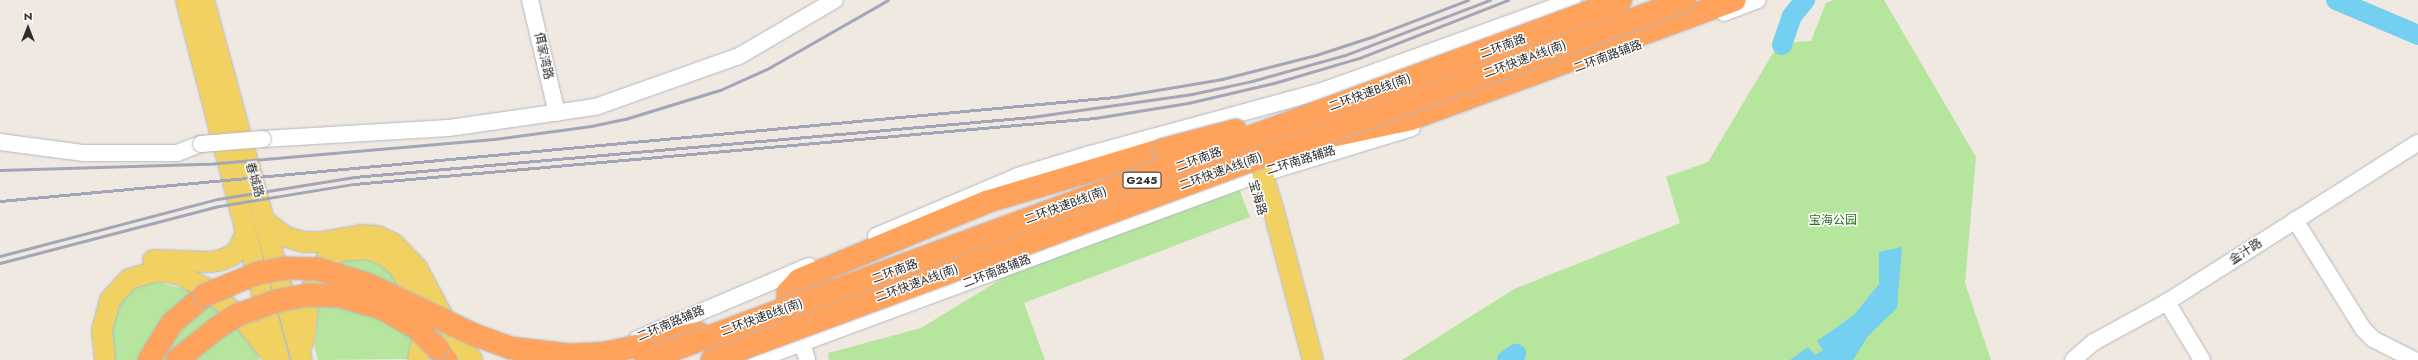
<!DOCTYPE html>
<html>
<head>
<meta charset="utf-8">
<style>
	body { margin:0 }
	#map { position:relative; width:2418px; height:360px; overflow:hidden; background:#efe9e1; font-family:Jost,"Noto Sans SC",sans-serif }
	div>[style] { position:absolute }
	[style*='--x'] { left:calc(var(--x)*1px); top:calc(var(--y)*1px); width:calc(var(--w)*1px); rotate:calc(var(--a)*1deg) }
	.green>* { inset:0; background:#b6e59e }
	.water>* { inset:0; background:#75cff0 }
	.river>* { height:20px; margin:-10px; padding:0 10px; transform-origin:10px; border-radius:10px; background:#75cff0 }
	.roads { filter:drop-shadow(0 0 1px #b4b7c1) drop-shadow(0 0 1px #b4b7c1) }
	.minor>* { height:16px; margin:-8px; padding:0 8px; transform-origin:8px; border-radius:8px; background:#fff }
	.major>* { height:20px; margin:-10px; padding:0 10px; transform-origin:10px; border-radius:10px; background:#f2d163 }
	.highway>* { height:22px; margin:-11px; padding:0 11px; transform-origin:11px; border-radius:11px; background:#ffa35c }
	.rail>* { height:3px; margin:-1.5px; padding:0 1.5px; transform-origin:1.5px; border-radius:1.5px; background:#a3a6b8 }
	.bridges { filter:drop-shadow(0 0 1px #b4b7c1) drop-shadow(0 0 1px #b4b7c1) }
	.minor-bridge>* { height:16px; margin:-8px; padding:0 8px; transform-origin:8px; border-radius:8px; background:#fff }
	.highway-bridge>* { height:22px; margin:-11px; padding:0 11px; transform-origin:11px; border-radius:11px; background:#ffa35c }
	span { translate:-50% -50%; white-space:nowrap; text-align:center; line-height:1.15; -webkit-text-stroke:3px #fff; paint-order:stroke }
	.shield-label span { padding:1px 3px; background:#fff; border:1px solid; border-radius:3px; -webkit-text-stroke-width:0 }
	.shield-label { font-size:11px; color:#2e2e2e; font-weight:700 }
	.street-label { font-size:12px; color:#2e2e2e }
	.park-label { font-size:12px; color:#2c6e1b }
	.north { position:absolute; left:8px; top:8px; width:40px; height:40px; -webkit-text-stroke:3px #fff; paint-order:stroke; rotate:0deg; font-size:11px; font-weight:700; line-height:16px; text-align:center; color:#2e2e2e }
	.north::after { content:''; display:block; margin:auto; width:14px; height:18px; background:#2e2e2e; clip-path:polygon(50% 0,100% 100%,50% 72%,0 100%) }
</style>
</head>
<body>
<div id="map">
	<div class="green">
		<i style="clip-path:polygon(1834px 0,1884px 0,1976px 157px,1965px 283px,1991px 360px,1402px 360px,1514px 289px,1680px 223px,1666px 177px,1708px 162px,1779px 43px,1811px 41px,1826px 3px)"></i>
		<i style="clip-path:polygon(1239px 189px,1250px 217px,1024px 303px,1045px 360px,829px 360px,828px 353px,921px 328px,1006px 276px,1122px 226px)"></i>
		<i style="clip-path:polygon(369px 258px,393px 274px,406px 295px,413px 322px,412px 345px,407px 359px,318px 360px,315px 349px,320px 290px,325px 277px,339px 260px)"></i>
		<i style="clip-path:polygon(154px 281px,191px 291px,214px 305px,234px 323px,258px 353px,259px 360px,115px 360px,111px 332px,114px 313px,123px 298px,135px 288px)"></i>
	</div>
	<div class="water">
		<i style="clip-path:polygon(1902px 247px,1897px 308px,1868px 336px,1853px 360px,1790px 360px,1808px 347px,1815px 355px,1823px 350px,1817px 341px,1854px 315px,1879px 284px,1879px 252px)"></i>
	</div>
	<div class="river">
		<i style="--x:2336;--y:0;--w:89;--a:23.1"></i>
		<i style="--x:1782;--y:45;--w:31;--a:-71"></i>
		<i style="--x:1792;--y:16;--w:21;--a:-51"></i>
		<i style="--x:1507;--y:360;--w:11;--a:-34"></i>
	</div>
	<div class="roads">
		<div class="minor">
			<i style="--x:530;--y:0;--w:116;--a:76.6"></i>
			<i style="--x:1724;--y:13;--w:36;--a:-21"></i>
			<i style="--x:263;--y:139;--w:186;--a:-3.4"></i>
			<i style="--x:449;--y:128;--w:148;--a:-8.2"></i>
			<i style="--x:595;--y:107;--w:153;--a:-19.5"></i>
			<i style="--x:739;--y:56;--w:111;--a:-30.3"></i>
			<i style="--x:0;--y:142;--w:85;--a:7.5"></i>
			<i style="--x:84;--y:153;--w:93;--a:0"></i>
			<i style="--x:177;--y:153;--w:26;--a:-21"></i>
			<i style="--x:2295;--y:220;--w:128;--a:58"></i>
			<i style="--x:2363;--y:329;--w:14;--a:45"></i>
			<i style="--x:2373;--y:339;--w:46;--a:27.1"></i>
			<i style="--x:876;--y:236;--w:154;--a:-22.9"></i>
			<i style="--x:1018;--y:176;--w:75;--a:-17"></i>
			<i style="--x:1090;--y:154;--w:244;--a:-15.2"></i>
			<i style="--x:1325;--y:90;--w:264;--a:-19.9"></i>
			<i style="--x:2167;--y:302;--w:68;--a:58.9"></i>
			<i style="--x:799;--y:333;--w:28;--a:73"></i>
			<i style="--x:637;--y:339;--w:187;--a:-23"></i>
			<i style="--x:756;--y:360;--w:528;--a:-20.29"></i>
			<i style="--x:1251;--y:177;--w:168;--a:-16.9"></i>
			<i style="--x:2073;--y:360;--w:28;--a:-41"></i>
			<i style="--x:2094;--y:342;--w:83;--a:-28.7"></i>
			<i style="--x:2167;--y:302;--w:297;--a:-32.4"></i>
		</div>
		<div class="major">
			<i style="--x:186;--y:0;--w:372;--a:75.5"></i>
			<i style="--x:204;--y:0;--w:373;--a:74.8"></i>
			<i style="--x:1248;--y:145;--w:13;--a:48"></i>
			<i style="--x:1257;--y:155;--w:55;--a:73.2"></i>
			<i style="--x:1273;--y:208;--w:157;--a:75.3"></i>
			<i style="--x:266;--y:222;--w:25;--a:37"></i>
			<i style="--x:286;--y:237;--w:18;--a:16"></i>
			<i style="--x:303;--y:242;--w:19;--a:0"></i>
			<i style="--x:322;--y:242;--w:39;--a:-10"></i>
			<i style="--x:360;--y:235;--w:17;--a:3"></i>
			<i style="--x:377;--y:236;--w:17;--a:24"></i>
			<i style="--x:393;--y:243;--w:35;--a:46"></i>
			<i style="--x:417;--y:268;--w:75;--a:62.1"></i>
			<i style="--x:452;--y:334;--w:33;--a:52"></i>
			<i style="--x:153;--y:260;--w:58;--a:2"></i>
			<i style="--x:211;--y:262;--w:10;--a:-11"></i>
			<i style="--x:221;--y:260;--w:13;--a:-23"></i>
			<i style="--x:233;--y:255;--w:7;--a:-45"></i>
			<i style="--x:238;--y:250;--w:20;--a:-66"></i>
			<i style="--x:304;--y:342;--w:46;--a:-83.8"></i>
			<i style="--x:309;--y:296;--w:28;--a:-69"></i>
			<i style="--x:319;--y:270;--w:12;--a:-55"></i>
			<i style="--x:326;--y:260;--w:17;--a:-33"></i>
			<i style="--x:340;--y:251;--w:27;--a:-4"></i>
			<i style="--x:367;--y:249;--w:18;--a:19"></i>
			<i style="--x:384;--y:255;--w:18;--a:38"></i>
			<i style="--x:398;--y:266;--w:35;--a:59"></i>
			<i style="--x:416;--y:296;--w:17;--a:69"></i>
			<i style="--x:422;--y:312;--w:18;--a:84"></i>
			<i style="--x:424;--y:330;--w:31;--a:101"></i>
			<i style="--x:105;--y:360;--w:30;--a:-96"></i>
			<i style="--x:102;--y:330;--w:31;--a:-75"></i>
			<i style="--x:110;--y:300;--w:28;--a:-48"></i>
			<i style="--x:129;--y:279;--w:29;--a:-16"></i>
			<i style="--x:157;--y:271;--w:21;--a:8"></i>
			<i style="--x:178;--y:274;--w:35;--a:27"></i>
			<i style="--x:209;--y:290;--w:50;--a:41.7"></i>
			<i style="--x:246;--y:323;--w:45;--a:51.3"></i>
		</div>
		<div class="highway">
			<i style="--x:1336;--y:135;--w:77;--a:-12"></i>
			<i style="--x:1411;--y:119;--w:345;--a:-20.2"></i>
			<i style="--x:787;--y:311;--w:19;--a:-87"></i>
			<i style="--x:788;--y:292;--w:16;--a:-47"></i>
			<i style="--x:799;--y:280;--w:203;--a:-22.6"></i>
			<i style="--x:986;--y:202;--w:186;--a:-16.6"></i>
			<i style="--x:643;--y:345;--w:57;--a:-12.1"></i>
			<i style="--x:437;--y:348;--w:15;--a:53"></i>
			<i style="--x:149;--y:360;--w:44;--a:-58.1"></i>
			<i style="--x:172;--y:323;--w:43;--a:-40.3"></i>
		</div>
	</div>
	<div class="rail">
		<i style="--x:0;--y:170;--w:207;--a:-1.7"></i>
		<i style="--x:207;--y:164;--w:288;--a:-5"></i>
		<i style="--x:494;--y:139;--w:98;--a:-7.6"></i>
		<i style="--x:591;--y:126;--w:35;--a:-12"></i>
		<i style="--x:625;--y:119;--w:99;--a:-17"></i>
		<i style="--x:720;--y:90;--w:51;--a:-24.1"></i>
		<i style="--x:767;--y:69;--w:139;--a:-29.7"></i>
		<i style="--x:0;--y:201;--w:1120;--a:-5.33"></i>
		<i style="--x:1115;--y:97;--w:109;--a:-9.5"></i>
		<i style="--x:1222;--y:79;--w:97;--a:-14.3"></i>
		<i style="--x:1316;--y:55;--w:58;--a:-18.1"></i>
		<i style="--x:1371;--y:37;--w:104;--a:-20.9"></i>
		<i style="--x:0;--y:256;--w:225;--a:-14.7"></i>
		<i style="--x:218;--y:199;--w:138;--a:-9.2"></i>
		<i style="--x:354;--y:177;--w:680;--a:-5.06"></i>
		<i style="--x:1031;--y:117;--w:163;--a:-8.1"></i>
		<i style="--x:1192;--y:94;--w:61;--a:-12.2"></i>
		<i style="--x:1252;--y:81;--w:97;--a:-15.6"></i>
		<i style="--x:1345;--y:55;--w:155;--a:-20.8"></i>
		<i style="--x:0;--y:263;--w:226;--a:-14.6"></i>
		<i style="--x:219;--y:206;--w:137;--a:-9.3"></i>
		<i style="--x:354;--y:184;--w:744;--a:-5.09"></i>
		<i style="--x:1095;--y:118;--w:94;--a:-9.2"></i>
		<i style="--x:1188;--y:103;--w:88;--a:-13.1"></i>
		<i style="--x:1274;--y:83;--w:89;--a:-16.4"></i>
		<i style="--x:1359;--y:58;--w:160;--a:-21.3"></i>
	</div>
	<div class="bridges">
		<div class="minor-bridge">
			<i style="--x:201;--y:144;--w:62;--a:-4.6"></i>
		</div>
		<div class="highway-bridge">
			<i style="--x:1164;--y:149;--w:74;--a:-14.8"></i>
			<i style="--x:205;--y:295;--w:57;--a:-22.5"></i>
			<i style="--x:258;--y:273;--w:29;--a:-10"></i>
			<i style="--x:287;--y:268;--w:31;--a:2"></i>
			<i style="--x:318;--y:269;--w:51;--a:17"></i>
			<i style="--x:367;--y:284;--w:119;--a:25.3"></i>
			<i style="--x:475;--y:335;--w:38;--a:20"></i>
			<i style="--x:511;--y:348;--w:59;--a:6.8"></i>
			<i style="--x:570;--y:355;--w:35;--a:-3"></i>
			<i style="--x:605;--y:353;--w:39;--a:-12"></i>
			<i style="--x:177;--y:360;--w:51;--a:-38.7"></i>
			<i style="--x:217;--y:328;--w:24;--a:-33"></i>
			<i style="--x:237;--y:315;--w:41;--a:-19.7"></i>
			<i style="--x:276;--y:301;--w:32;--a:-11"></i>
			<i style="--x:307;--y:295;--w:31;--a:2"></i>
			<i style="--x:338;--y:296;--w:45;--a:15.6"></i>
			<i style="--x:381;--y:308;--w:43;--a:29.6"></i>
			<i style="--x:418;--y:329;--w:27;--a:45"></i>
			<i style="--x:646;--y:360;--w:1039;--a:-20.27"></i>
			<i style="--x:712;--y:360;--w:1037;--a:-20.3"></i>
		</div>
	</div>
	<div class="shield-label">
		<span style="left:1142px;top:180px">G245</span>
	</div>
	<div class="street-label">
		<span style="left:1503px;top:47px;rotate:-20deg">二环南路</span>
		<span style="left:543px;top:56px;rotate:77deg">佴家湾路</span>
		<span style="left:1608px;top:57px;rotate:-20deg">二环南路辅路</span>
		<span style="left:1525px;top:60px;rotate:-20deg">二环快速A线(南)</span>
		<span style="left:1370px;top:93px;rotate:-20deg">二环快速B线(南)</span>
		<span style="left:1199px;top:160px;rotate:-20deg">二环南路</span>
		<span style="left:1301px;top:161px;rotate:-17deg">二环南路辅路</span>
		<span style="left:1221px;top:172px;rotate:-20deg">二环快速A线(南)</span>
		<span style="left:254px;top:180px;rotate:74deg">春城路</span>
		<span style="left:1257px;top:198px;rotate:74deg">宝海路</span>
		<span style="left:1066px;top:206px;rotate:-20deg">二环快速B线(南)</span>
		<span style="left:2246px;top:252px;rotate:-33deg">金汁路</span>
		<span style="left:895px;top:272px;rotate:-20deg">二环南路</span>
		<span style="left:997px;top:272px;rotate:-21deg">二环南路辅路</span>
		<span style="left:917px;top:284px;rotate:-20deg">二环快速A线(南)</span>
		<span style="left:762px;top:318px;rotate:-20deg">二环快速B线(南)</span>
		<span style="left:671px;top:324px;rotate:-23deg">二环南路辅路</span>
	</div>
	<div class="park-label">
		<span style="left:1833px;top:221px">宝海公园</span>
	</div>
	<div class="north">N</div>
</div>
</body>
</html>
